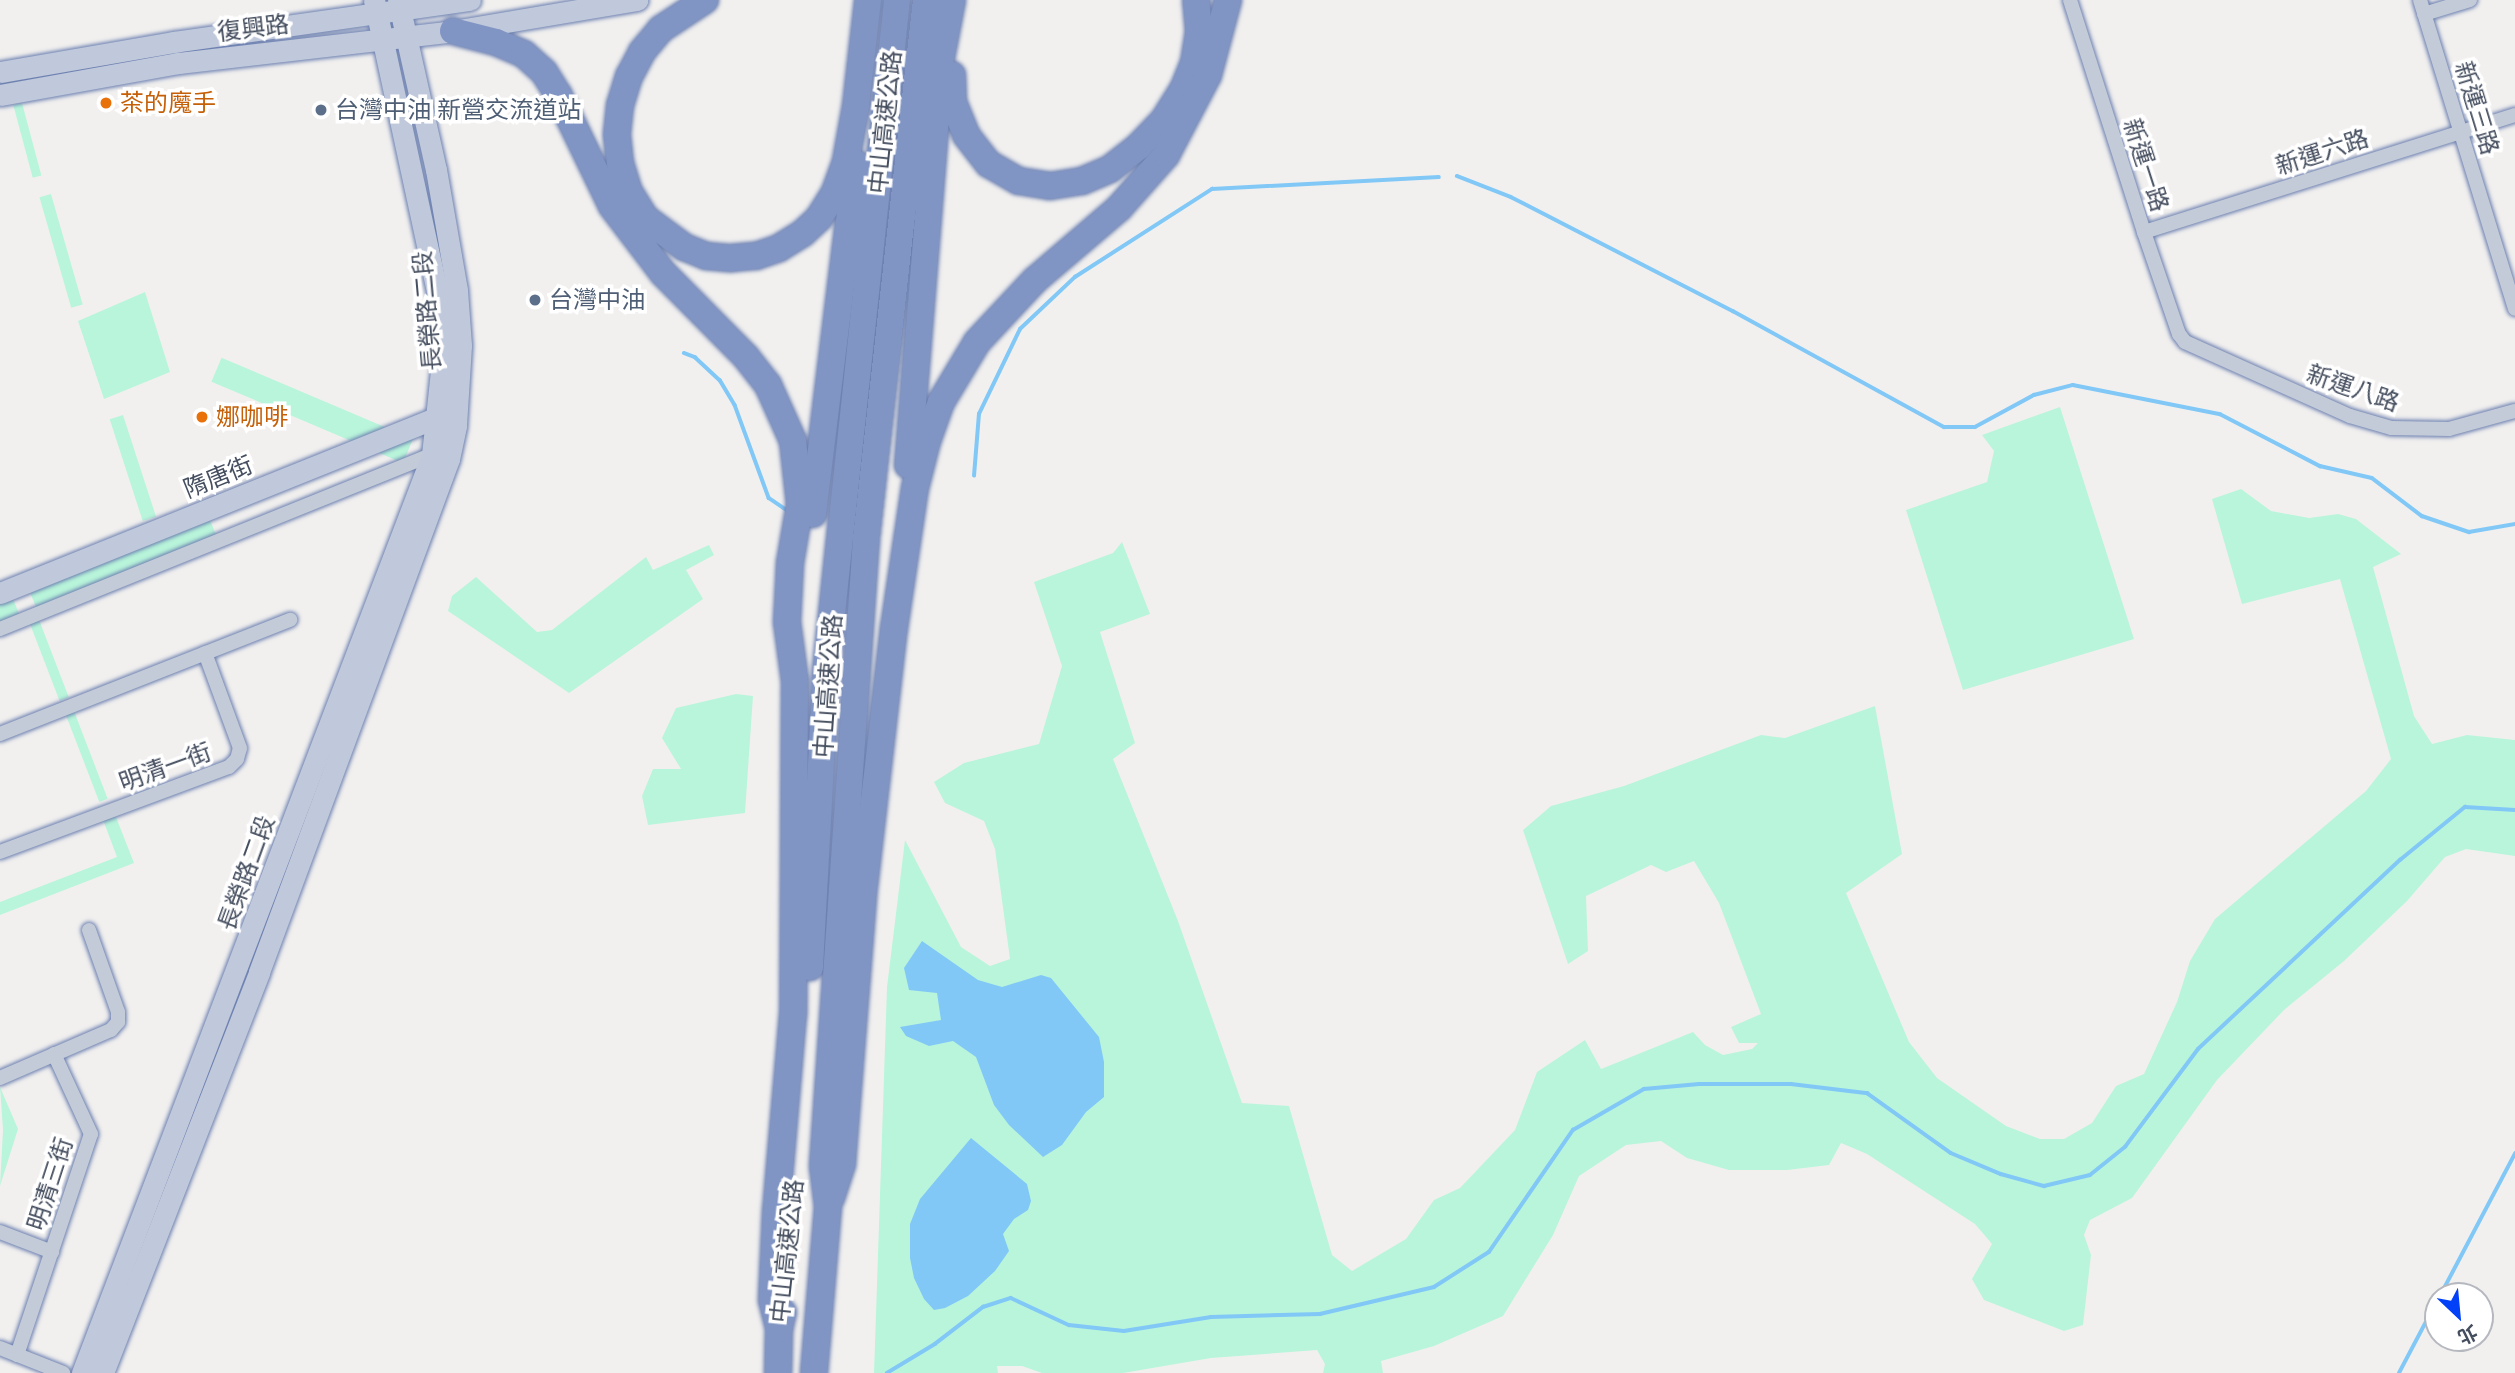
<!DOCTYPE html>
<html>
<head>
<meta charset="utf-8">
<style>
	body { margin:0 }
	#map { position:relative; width:2515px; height:1373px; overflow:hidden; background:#f2f0ef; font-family:"Space Grotesk","Noto Sans TC",sans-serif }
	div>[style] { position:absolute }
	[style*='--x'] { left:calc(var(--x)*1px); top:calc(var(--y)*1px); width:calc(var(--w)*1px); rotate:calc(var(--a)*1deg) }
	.green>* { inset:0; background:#b9f5db; transform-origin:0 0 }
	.water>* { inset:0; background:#81c8f7 }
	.stream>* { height:3.5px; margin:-1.75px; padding:0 1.75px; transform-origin:1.75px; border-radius:1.75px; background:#81c8f7 }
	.roads { filter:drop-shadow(0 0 2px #6c80b0) drop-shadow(0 0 2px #6c80b0) }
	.street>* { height:14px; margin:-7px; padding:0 7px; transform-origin:7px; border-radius:7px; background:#c4cbd8 }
	.secondary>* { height:21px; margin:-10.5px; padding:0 10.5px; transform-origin:10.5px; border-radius:10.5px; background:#c0c8db }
	.highway>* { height:26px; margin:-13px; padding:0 13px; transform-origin:13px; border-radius:13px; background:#8195c4 }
	.dots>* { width:19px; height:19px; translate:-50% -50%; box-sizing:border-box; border:4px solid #fff; border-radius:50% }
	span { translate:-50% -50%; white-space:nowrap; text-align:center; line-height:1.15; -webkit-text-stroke:7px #fff; paint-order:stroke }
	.street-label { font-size:24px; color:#454e5f }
	.food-label { font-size:24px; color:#c56008 }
	.left { translate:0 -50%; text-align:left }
	.service-label { font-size:24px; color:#4e5e75 }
	.north { position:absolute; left:2424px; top:1282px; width:70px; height:70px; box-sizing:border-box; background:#fff; border:2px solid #b5b8bf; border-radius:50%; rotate:154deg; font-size:19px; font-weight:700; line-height:28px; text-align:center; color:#454e5f }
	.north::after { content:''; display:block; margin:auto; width:24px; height:32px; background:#0341f8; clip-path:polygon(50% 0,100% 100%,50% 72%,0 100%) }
</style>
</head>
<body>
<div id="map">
	<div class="green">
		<i style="left:22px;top:103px;width:75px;height:9px;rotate:75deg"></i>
		<i style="left:51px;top:194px;width:115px;height:12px;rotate:74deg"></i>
		<i style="clip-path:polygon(145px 292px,170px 372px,104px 399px,78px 321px)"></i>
		<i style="clip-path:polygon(2060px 407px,2134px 639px,1963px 690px,1906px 510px,1987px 482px,1994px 451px,1982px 435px)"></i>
		<i style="left:123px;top:415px;width:107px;height:14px;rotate:72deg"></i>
		<i style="left:413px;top:439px;width:26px;height:208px;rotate:113deg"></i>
		<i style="clip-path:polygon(2241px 489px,2271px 511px,2309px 518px,2338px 514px,2356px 519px,2401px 554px,2373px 567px,2414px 716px,2432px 744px,2467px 735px,2515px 740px,2515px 856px,2466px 849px,2445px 857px,2407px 901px,2344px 961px,2284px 1010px,2217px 1080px,2132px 1198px,2090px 1220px,2084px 1235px,2091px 1255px,2083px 1325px,2064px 1331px,1984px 1300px,1972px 1279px,1992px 1244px,1975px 1224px,1867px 1154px,1841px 1143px,1829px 1165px,1787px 1170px,1729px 1170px,1687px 1158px,1661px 1141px,1626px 1145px,1579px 1176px,1553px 1235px,1503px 1316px,1434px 1346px,1381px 1361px,1383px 1373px,1323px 1373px,1325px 1364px,1317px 1350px,1211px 1358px,1123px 1373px,1042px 1373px,1022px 1366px,997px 1366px,998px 1373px,874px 1373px,887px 987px,905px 840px,961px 947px,990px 966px,1010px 959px,995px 849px,984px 821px,945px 803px,934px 782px,964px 763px,1039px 744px,1062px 666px,1034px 582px,1113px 553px,1122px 542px,1150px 614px,1100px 632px,1135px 743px,1113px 759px,1178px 921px,1242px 1103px,1289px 1106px,1332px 1255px,1352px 1271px,1406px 1239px,1434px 1200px,1460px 1188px,1515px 1130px,1537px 1072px,1585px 1040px,1601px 1069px,1693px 1032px,1705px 1045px,1723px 1055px,1752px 1049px,1758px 1043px,1739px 1043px,1731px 1027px,1761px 1014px,1719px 903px,1694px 861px,1666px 872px,1651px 865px,1586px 896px,1588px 951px,1568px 964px,1523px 830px,1551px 806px,1624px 786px,1761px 735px,1785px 738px,1875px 706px,1902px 854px,1846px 893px,1909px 1042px,1937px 1078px,2006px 1126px,2040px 1139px,2064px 1139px,2092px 1123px,2116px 1086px,2144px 1074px,2177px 1002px,2190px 961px,2215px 919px,2366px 791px,2391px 759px,2340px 579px,2242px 604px,2212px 499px)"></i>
		<i style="left:210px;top:520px;width:18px;height:194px;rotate:68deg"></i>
		<i style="clip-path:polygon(709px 545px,714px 555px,686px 570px,703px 599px,569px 693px,448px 611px,452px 596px,476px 577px,537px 632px,552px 630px,646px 557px,653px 570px)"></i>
		<i style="clip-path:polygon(13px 599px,20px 616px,0 624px,0 604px)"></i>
		<i style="left:38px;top:617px;width:86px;height:10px;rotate:69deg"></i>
		<i style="clip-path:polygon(736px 694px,753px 696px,745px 813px,648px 825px,642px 796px,653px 769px,681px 769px,662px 738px,676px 708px)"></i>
		<i style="left:74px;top:711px;width:94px;height:9px;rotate:69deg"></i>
		<i style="clip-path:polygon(114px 812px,134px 863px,0 915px,0 902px,117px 857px,102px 817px)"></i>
		<i style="clip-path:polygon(0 1087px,18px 1129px,0 1186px,3px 1130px)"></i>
	</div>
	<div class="water">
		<i style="clip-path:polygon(922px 941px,978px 980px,1002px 987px,1041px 975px,1051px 978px,1099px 1037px,1104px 1062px,1104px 1097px,1086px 1112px,1062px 1145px,1043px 1157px,1009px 1125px,994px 1105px,976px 1057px,953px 1041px,929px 1046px,906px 1036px,900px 1027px,941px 1020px,937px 993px,909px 990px,904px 968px)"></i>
		<i style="clip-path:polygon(971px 1138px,1027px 1184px,1031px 1201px,1028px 1210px,1014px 1219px,1003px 1234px,1009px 1251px,995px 1271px,968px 1296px,945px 1308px,934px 1310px,924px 1299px,914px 1278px,910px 1258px,910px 1224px,920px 1199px)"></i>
	</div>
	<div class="stream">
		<i style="--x:1457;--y:176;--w:58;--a:21.3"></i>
		<i style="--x:1511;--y:197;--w:250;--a:27.2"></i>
		<i style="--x:1733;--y:311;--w:241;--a:28.8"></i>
		<i style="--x:1944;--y:427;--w:31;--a:0"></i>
		<i style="--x:1975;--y:427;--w:67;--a:-28.5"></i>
		<i style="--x:2034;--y:395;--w:40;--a:-14.4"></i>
		<i style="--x:2073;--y:385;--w:150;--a:11.2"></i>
		<i style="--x:2220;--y:414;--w:113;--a:27.5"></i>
		<i style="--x:2320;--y:466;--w:53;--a:13"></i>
		<i style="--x:2372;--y:478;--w:63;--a:37.2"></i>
		<i style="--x:2422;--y:516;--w:50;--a:18.8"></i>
		<i style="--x:2469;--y:532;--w:47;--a:-9.9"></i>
		<i style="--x:684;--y:353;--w:12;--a:20"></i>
		<i style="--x:695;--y:357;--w:34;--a:43"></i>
		<i style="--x:720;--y:380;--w:29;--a:59"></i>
		<i style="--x:735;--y:405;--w:99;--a:69.9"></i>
		<i style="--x:769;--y:498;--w:23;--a:34"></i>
		<i style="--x:974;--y:476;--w:62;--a:-85.4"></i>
		<i style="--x:979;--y:414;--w:94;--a:-64.2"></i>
		<i style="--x:1020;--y:329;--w:76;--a:-43.4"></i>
		<i style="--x:1075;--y:277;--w:163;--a:-32.7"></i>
		<i style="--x:1212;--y:189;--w:227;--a:-3"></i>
		<i style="--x:2440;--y:1296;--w:161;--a:-62.2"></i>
		<i style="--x:887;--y:1373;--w:56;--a:-31.1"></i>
		<i style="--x:935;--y:1344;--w:61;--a:-37.6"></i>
		<i style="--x:983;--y:1307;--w:29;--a:-18"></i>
		<i style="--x:1011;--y:1298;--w:64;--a:25"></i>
		<i style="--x:1069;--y:1325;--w:55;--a:6.2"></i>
		<i style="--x:1124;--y:1331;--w:88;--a:-9.1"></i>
		<i style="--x:1211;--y:1317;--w:109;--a:-1.6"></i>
		<i style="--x:1320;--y:1314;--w:117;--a:-13.3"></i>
		<i style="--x:1434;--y:1287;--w:65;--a:-32.5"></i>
		<i style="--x:1489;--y:1252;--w:148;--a:-55.5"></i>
		<i style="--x:1573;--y:1130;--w:82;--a:-30"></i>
		<i style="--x:1644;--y:1089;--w:55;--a:-5.2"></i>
		<i style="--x:1699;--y:1084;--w:92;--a:0"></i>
		<i style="--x:1791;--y:1084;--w:77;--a:6.8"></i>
		<i style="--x:1867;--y:1093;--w:103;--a:35.5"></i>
		<i style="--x:1951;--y:1153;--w:54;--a:22.8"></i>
		<i style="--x:2001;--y:1174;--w:45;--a:15.6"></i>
		<i style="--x:2044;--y:1186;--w:47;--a:-13.4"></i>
		<i style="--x:2090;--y:1175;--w:45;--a:-38.7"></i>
		<i style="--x:2125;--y:1147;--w:122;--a:-53.3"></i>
		<i style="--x:2198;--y:1049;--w:277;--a:-43.1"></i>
		<i style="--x:2400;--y:860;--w:84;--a:-39.2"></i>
		<i style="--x:2465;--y:807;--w:50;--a:3.4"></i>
		<i style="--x:2399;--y:1373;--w:84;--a:-62.2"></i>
	</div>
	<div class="roads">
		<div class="street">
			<i style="--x:2070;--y:0;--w:244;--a:72.3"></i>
			<i style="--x:2144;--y:232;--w:108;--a:71.1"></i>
			<i style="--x:2179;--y:334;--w:10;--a:53"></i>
			<i style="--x:2185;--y:342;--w:181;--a:24.2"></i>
			<i style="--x:2350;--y:416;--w:43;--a:16.3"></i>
			<i style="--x:2391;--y:428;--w:58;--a:1"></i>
			<i style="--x:2449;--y:429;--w:68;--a:-15.3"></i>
			<i style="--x:2420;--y:0;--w:323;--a:72.9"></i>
			<i style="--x:2424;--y:14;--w:48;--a:-16.9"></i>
			<i style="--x:2144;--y:232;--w:389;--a:-17.5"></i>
			<i style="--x:0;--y:629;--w:468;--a:-22"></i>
			<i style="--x:0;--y:734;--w:312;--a:-21.5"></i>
			<i style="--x:0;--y:852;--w:244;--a:-20.4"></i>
			<i style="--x:229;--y:767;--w:11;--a:-45"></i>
			<i style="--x:237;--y:759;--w:11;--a:-75"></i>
			<i style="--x:240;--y:748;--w:101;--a:-110.2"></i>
			<i style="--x:0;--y:1078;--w:121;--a:-23.4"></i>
			<i style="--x:111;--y:1030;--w:11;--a:-49"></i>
			<i style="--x:118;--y:1022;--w:10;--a:-90"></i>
			<i style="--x:118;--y:1012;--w:87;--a:-109.5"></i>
			<i style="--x:0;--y:1232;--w:56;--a:21"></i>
			<i style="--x:0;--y:1348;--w:68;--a:21.6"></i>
			<i style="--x:17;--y:1355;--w:233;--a:-71.5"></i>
			<i style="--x:91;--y:1134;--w:88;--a:-114.8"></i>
		</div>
		<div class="secondary">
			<i style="--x:0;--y:72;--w:177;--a:-9.8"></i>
			<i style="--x:174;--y:42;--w:299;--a:-8.1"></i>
			<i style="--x:0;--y:95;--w:181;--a:-10.2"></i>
			<i style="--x:178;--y:63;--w:277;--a:-6.6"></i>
			<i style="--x:453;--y:31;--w:187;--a:-9.6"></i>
			<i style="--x:0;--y:593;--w:471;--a:-21.9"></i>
			<i style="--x:437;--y:417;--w:12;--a:20"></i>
			<i style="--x:82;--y:1373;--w:982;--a:-69.13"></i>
			<i style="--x:432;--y:455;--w:114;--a:-83.9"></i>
			<i style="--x:444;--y:342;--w:46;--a:-97.4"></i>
			<i style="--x:438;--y:296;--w:303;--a:-102.2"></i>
			<i style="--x:103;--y:1373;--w:430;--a:-68.7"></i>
			<i style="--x:259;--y:972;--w:547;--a:-69.68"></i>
			<i style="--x:449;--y:459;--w:35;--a:-78"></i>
			<i style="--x:456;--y:425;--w:80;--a:-86.4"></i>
			<i style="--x:461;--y:345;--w:55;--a:-94.2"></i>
			<i style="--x:457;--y:290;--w:122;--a:-99.9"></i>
			<i style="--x:436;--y:170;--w:174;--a:-102.6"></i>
		</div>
		<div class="highway">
			<i style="--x:705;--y:0;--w:53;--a:146.6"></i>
			<i style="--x:661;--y:29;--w:30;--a:130"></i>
			<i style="--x:642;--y:52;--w:27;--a:118"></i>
			<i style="--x:629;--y:76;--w:30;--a:107"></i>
			<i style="--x:620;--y:105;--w:30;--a:96"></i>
			<i style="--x:617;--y:135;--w:28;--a:84"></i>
			<i style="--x:620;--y:163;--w:30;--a:73"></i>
			<i style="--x:629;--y:192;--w:31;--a:58"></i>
			<i style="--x:645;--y:218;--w:49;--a:36.6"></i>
			<i style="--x:684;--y:247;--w:24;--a:22"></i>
			<i style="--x:706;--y:256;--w:25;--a:5"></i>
			<i style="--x:731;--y:258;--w:25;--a:-5"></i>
			<i style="--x:756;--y:256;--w:24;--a:-19"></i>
			<i style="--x:779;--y:248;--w:28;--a:-32"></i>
			<i style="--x:803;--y:233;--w:22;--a:-43"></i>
			<i style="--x:819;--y:218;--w:31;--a:-58"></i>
			<i style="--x:835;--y:192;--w:33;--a:-70"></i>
			<i style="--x:846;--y:161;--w:56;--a:-79.7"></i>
			<i style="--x:856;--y:106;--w:107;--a:-83.5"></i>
			<i style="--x:453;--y:31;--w:44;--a:14.3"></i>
			<i style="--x:496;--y:42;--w:30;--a:23"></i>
			<i style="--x:524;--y:54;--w:27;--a:42"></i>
			<i style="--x:544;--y:72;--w:26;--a:58"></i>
			<i style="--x:558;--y:94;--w:124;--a:64.3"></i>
			<i style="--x:612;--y:206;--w:84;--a:52.7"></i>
			<i style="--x:663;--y:273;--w:118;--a:45.3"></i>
			<i style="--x:746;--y:357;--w:36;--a:52"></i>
			<i style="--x:768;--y:385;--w:61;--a:65.9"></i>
			<i style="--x:793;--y:441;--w:63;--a:83.7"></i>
			<i style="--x:800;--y:504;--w:60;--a:99.6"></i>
			<i style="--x:790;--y:563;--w:59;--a:92.9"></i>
			<i style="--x:787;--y:622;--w:60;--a:82.3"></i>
			<i style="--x:795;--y:681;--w:333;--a:90.3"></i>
			<i style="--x:793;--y:1014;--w:198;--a:94.9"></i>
			<i style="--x:776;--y:1211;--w:89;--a:92.6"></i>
			<i style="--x:772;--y:1300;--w:30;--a:76"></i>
			<i style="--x:952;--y:75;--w:27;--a:88"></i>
			<i style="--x:953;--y:102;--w:35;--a:68"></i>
			<i style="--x:966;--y:135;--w:37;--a:52"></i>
			<i style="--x:989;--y:164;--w:34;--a:30"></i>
			<i style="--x:1019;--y:181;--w:31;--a:9"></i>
			<i style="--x:1050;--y:186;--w:32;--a:-9"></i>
			<i style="--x:1082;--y:181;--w:30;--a:-23"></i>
			<i style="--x:1110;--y:169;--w:36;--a:-38"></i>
			<i style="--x:1138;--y:147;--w:37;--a:-46"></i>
			<i style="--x:1164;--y:120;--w:36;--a:-58"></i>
			<i style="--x:1183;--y:90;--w:29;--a:-68"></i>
			<i style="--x:1194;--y:63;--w:31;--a:-81"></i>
			<i style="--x:1199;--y:32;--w:32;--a:-95"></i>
			<i style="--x:908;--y:465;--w:403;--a:-85.4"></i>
			<i style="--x:940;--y:63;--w:64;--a:-79.2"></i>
			<i style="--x:813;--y:514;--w:353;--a:-83"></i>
			<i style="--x:810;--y:967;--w:297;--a:-86.9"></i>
			<i style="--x:826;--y:670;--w:674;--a:-83.95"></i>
			<i style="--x:831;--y:1198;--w:36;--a:-72"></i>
			<i style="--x:842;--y:1164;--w:270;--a:-85.5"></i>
			<i style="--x:863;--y:895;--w:269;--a:-83.4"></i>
			<i style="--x:894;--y:628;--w:142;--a:-81.5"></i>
			<i style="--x:915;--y:488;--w:49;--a:-75.7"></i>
			<i style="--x:927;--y:441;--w:41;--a:-70.3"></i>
			<i style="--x:941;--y:402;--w:70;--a:-59"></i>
			<i style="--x:977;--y:342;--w:85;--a:-46.9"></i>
			<i style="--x:1035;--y:280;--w:111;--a:-40.6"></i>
			<i style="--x:1119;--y:208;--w:71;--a:-48.4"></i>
			<i style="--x:1166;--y:155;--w:90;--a:-62.3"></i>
			<i style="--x:1208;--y:75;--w:78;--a:-75.1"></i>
			<i style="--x:778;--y:1373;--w:44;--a:-88.7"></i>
			<i style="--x:779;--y:1329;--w:17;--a:-77"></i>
			<i style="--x:814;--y:1373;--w:167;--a:-85.2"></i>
			<i style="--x:828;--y:1207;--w:41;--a:-97"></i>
			<i style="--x:823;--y:1166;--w:628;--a:-86.08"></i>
			<i style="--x:866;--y:539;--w:542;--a:-83.65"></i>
		</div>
	</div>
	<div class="dots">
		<i style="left:106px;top:103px;background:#e8710a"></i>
		<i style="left:321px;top:110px;background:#5c6f8a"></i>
		<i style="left:535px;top:300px;background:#5c6f8a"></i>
		<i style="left:202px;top:417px;background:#e8710a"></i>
	</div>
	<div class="street-label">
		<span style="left:253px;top:28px;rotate:-7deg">復興路</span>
		<span style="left:2477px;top:108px;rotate:73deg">新運三路</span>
		<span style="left:885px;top:122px;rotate:-84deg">中山高速公路</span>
		<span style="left:2322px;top:152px;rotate:-18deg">新運六路</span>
		<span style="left:2146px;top:165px;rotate:72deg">新運一路</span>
		<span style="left:427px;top:311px;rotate:-95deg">長榮路二段</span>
		<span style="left:2353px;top:388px;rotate:19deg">新運八路</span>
		<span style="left:218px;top:477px;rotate:-22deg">隋唐街</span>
		<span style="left:828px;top:686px;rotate:-86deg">中山高速公路</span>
		<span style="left:165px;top:767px;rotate:-20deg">明清一街</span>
		<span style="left:246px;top:873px;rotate:-70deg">長榮路二段</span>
		<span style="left:50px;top:1184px;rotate:-72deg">明清三街</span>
		<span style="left:787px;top:1251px;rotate:-84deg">中山高速公路</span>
	</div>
	<div class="food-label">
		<span class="left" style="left:120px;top:103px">茶的魔手</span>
		<span class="left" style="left:216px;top:417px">娜咖啡</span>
	</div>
	<div class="service-label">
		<span class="left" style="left:335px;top:110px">台灣中油 新營交流道站</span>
		<span class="left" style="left:549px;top:300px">台灣中油</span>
	</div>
	<div class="north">北</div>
</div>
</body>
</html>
